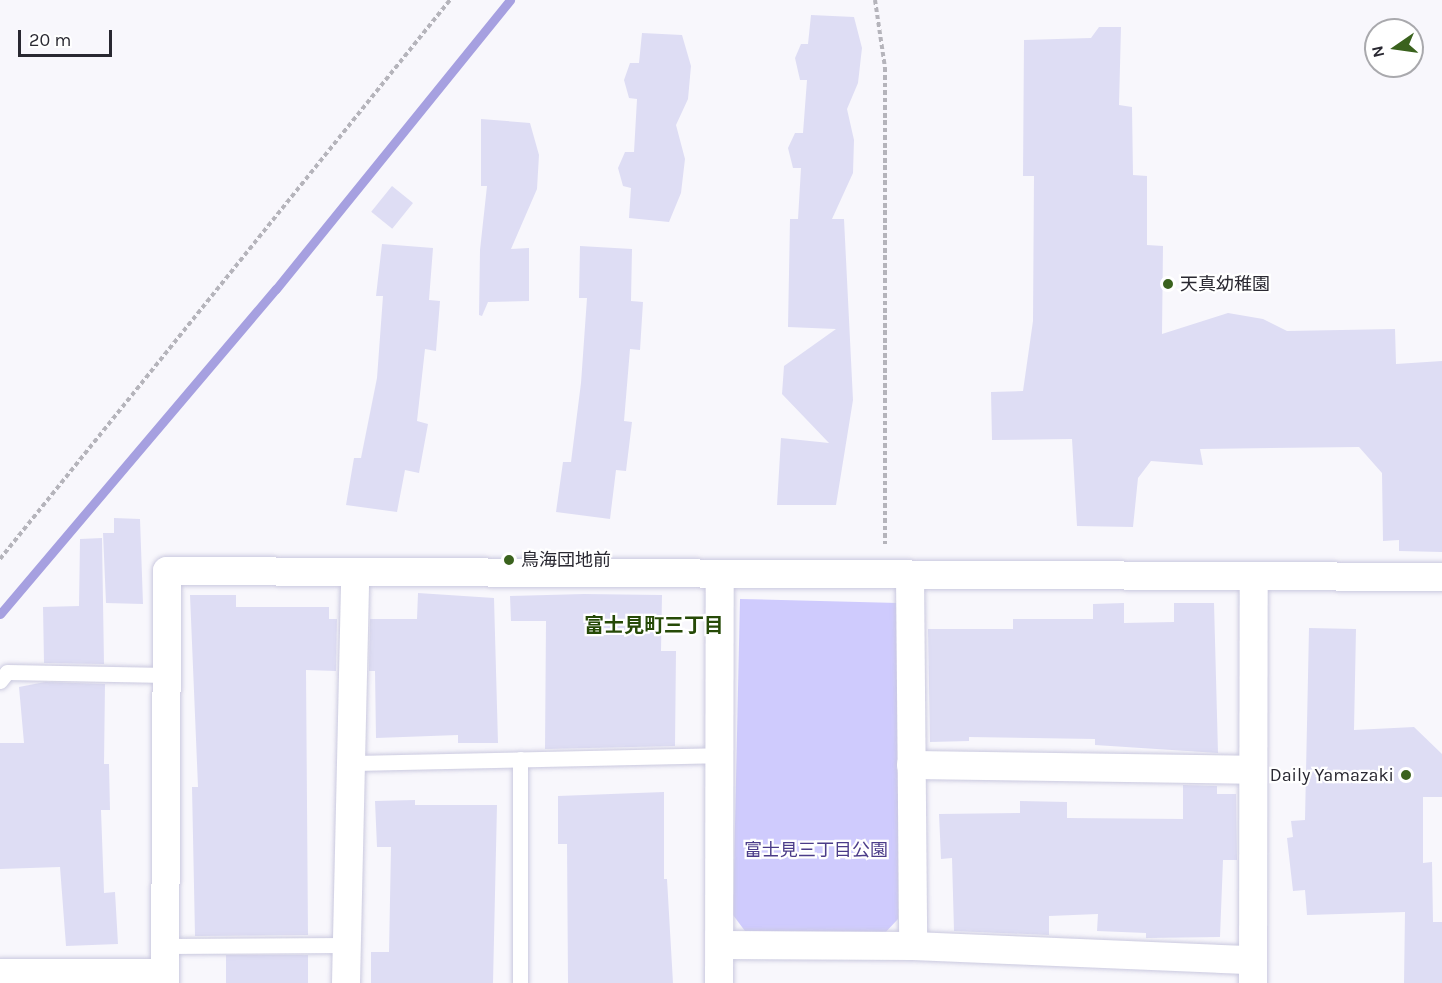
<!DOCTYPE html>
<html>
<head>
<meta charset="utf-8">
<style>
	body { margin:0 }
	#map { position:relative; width:1442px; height:983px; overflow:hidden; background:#f8f7fc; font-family:Karla,"Noto Sans JP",sans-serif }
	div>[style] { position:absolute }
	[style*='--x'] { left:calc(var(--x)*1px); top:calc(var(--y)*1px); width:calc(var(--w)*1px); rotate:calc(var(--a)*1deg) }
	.green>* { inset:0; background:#cfcbfd }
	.stream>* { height:9px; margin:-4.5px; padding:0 4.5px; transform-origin:4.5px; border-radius:4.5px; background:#a6a0e0 }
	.building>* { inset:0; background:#deddf4; transform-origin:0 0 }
	.path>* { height:4px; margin-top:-2px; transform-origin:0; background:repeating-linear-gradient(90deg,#b5b4bb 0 4.5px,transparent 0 7.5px) }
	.roads { filter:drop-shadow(0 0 2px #cac9df) drop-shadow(0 0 2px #cac9df) }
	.lane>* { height:15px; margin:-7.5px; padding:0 7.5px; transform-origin:7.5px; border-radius:7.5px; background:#fff }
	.street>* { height:28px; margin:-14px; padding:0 14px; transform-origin:14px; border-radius:14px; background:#fff }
	.dots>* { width:16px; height:16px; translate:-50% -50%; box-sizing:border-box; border:3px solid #fff; border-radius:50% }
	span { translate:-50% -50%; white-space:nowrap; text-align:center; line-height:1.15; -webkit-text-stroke:4.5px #fff; paint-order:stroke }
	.poi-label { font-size:18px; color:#292831 }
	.left { translate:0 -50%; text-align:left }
	.right { translate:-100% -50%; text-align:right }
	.park-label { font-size:18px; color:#4b3c89 }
	.neighbourhood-label { font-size:20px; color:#264a07; font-weight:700 }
	.north { position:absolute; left:1364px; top:18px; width:60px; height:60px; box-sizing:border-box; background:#fff; border:2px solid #a9a9ad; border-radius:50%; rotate:257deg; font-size:16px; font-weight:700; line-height:24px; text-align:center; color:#292831 }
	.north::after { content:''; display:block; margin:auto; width:21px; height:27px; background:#3a621d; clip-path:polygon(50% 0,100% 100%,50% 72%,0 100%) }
	.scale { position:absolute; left:18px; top:30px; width:94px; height:27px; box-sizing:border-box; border:3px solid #292831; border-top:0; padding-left:8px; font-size:18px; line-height:21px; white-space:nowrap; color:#292831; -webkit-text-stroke:4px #fff; paint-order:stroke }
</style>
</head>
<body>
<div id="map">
	<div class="green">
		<i style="clip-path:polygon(740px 599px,898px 603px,898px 919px,883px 935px,745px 931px,733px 915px)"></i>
	</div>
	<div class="stream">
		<i style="--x:0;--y:614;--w:426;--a:-49.7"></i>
		<i style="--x:276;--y:289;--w:372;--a:-51"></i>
	</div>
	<div class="building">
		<i style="clip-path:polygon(811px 15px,854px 17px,862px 48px,858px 83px,847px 109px,854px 140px,853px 173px,832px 219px,844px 219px,853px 400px,836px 505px,777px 505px,781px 438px,829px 443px,782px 394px,784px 366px,836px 329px,788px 327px,790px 219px,798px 219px,801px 168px,793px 168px,788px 148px,795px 133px,803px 133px,807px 80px,800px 80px,795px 58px,801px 44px,808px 44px)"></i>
		<i style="clip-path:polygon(1099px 27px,1121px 27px,1119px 105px,1132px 107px,1133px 175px,1147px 176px,1147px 245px,1163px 246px,1162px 334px,1228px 313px,1263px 319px,1287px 331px,1395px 329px,1396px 364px,1442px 361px,1442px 552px,1399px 551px,1399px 540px,1383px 541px,1382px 473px,1359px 447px,1200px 449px,1203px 465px,1151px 461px,1138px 478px,1133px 527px,1077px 526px,1072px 439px,992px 440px,991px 392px,1023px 391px,1033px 321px,1034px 176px,1023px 176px,1024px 40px,1091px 38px)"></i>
		<i style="clip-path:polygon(642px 33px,682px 35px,691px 66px,688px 99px,676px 125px,685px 159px,681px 193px,669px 222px,629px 218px,631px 188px,623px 186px,618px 168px,625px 152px,634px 152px,637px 99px,629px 98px,624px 80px,630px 63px,639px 63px)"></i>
		<i style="clip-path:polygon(481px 119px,530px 123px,539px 155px,537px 189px,511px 249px,529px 248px,529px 301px,488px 302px,482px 316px,479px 315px,480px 250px,487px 186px,481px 186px)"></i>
		<i style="left:392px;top:186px;width:27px;height:33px;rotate:39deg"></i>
		<i style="clip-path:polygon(382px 244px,433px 248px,429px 300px,440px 301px,436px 351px,425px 349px,417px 421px,428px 424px,419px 473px,405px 470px,397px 512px,346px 505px,354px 458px,361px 458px,377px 378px,383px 296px,376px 296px)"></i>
		<i style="clip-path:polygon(580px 246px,632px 249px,631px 301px,643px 302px,640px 350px,630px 349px,624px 421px,632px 422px,626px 471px,616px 470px,610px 519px,556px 512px,563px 462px,571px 462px,581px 383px,587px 298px,579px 298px)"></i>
		<i style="clip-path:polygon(114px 518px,140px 519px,143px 604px,106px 603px,103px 533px,114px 533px)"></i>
		<i style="clip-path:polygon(102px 538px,104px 664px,44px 663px,43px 607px,79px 606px,80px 539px)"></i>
		<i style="clip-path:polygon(418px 593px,494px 598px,498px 743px,458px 743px,458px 735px,376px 738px,375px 671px,369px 671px,370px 619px,417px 619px)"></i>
		<i style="clip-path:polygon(584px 594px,662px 595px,661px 651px,676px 651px,675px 746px,545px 749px,546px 621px,511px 621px,510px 596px)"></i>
		<i style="clip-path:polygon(190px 595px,236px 595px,236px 607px,329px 607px,329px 619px,337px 619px,336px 671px,306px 670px,308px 935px,195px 936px,192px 787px,198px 787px)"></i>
		<i style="clip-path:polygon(1124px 603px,1124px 623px,1174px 622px,1174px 603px,1214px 603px,1218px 753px,1095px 745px,1095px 739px,969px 737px,969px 741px,930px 742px,928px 629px,1013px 629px,1013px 619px,1093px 619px,1093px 604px)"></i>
		<i style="clip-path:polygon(1309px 628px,1356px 629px,1354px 730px,1414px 727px,1442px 754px,1442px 797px,1423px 797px,1423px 863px,1432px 862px,1433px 922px,1442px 922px,1442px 983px,1404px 983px,1405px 912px,1307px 915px,1305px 890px,1293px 891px,1287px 838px,1293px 837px,1291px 821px,1305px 820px)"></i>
		<i style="clip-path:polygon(45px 682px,105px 684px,104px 764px,109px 764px,110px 810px,101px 810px,104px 893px,115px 892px,118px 944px,66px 946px,60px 867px,0 869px,0 743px,24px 743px,19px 687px)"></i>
		<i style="clip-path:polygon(1183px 785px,1217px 786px,1217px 794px,1236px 794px,1237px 860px,1223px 860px,1220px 937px,1146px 938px,1146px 933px,1097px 931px,1098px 914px,1049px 916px,1049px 935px,954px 931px,952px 858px,941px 859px,939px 814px,1020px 813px,1020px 801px,1067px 802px,1067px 818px,1183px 819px)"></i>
		<i style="clip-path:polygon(664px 792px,664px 879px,667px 879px,673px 983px,568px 983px,567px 844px,558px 844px,558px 796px)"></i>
		<i style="clip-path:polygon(415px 800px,415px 805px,497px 805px,493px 983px,371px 983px,371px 952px,389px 952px,391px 847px,377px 847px,375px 801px)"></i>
		<i style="left:226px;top:955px;width:82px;height:28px"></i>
	</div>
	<div class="path">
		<i style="--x:875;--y:0;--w:69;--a:81.6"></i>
		<i style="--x:885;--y:68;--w:476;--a:90"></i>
		<i style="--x:0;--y:559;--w:718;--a:-51.17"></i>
	</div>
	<div class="roads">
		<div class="lane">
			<i style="--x:0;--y:681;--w:11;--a:-52"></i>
			<i style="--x:7;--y:672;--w:160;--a:1.1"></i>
			<i style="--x:520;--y:759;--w:224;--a:90"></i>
			<i style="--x:350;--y:763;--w:371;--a:-1.2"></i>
			<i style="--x:165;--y:946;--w:181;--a:-0.3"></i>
		</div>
		<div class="street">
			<i style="--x:910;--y:575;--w:371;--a:89.5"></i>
			<i style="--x:911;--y:765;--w:342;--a:0.8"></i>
			<i style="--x:720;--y:945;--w:193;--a:0.3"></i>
			<i style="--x:913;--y:946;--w:340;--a:2.4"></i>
			<i style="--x:0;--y:973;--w:165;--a:0"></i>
			<i style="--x:165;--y:983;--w:412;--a:-89.7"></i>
			<i style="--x:167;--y:571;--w:1275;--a:0.27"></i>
			<i style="--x:346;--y:983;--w:411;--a:-88.7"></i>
			<i style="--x:719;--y:983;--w:409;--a:-89.9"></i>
			<i style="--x:1253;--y:983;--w:406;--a:-89.9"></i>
		</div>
	</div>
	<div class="dots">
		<i style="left:1168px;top:284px;background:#3a621d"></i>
		<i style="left:509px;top:560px;background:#3a621d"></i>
		<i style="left:1406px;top:775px;background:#3a621d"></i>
	</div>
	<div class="poi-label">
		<span class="left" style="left:1180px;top:284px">天真幼稚園</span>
		<span class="left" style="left:521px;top:560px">鳥海団地前</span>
		<span class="right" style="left:1394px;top:775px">Daily Yamazaki</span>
	</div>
	<div class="park-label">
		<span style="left:816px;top:850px">富士見三丁目公園</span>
	</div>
	<div class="neighbourhood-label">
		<span style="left:654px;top:625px">富士見町三丁目</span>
	</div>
	<div class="north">N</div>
	<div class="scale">20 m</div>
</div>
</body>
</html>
